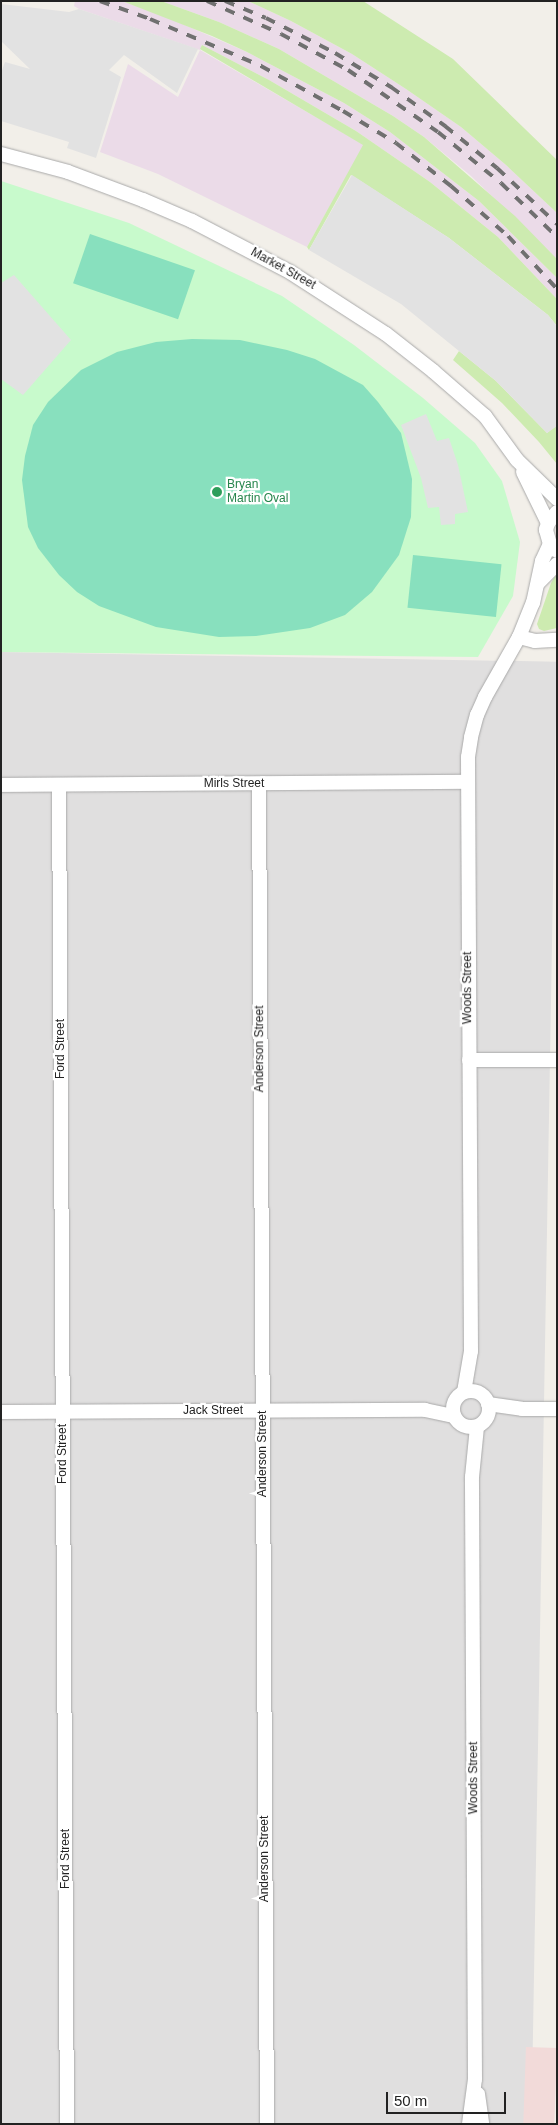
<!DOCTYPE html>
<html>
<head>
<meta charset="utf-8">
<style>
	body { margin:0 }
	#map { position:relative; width:558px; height:2125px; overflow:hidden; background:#f2efe9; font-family:Arial,sans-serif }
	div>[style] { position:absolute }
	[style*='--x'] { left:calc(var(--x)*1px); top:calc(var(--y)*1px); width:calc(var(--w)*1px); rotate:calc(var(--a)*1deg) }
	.residential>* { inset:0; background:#e0dfdf; transform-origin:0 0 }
	.commercial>* { inset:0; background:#f2dad9; transform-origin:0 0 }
	.industrial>* { inset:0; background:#ebdbe8 }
	.grass>* { inset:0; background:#cdebb0 }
	.park>* { inset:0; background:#c8facc }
	.pitch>* { inset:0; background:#88e0be; transform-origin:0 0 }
	.parking>* { inset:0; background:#e2e2e2 }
	.roads { filter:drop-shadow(0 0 1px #a9a9a9) drop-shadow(0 0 1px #a9a9a9) }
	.minor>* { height:14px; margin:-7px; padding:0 7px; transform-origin:7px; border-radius:7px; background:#fff }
	.minor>.ring { margin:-7px; padding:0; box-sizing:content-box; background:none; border:14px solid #fff; border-radius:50% }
	.rail>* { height:4px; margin-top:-2px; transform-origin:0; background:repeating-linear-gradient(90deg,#707070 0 10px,transparent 0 20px) }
	.dots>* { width:14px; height:14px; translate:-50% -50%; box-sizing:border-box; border:2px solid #fff; border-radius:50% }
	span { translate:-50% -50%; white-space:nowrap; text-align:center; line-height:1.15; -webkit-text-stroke:4.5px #fff; paint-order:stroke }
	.street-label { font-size:12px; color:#222 }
	.leisure-label { font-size:12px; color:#27864d }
	.left { translate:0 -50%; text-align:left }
	.frame { position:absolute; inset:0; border:2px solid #222; pointer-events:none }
	.scale { position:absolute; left:386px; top:2092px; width:120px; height:22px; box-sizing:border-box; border:2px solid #222; border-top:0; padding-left:6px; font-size:15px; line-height:18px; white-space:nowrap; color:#222; -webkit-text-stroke:4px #fff; paint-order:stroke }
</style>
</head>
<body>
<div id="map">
	<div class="residential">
		<i style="left:1px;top:652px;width:556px;height:1472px;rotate:1deg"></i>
	</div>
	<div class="commercial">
		<i style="left:526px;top:2047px;width:31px;height:77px;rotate:2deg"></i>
	</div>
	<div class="industrial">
		<i style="clip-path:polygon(75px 1px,122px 1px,164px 16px,247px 52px,344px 103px,390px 132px,479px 201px,557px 278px,557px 299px,498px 237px,430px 182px,356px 131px,269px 80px,202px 45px,200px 50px,364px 145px,307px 247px,158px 174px,100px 152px,128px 64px,178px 97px,200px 50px,79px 9px,74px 6px)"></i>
		<i style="clip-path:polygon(161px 1px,248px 1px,291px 21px,352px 54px,406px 89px,461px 127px,506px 165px,557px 213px,557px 259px,471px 176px,424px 137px,393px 116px,279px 49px,219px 22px)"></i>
	</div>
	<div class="grass">
		<i style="clip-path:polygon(122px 1px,161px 1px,219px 22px,279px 49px,393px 116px,424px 137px,515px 216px,557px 259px,557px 278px,479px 201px,390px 132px,344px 103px,247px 52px,212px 36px)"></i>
		<i style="clip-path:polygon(248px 1px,363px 1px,453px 59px,557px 160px,557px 213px,506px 165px,461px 127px,406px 89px,352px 54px,291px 21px)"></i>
		<i style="clip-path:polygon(202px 45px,269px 80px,356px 131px,430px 182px,498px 237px,556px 298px,557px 326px,548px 315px,449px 238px,351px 175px,309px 250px,307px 247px,363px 145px,200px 49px)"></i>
		<i style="clip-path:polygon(459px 351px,496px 381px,547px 433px,556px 426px,557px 464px,539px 442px,502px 403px,453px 360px)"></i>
		<i style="clip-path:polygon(557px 573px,557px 628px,544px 631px,539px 629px,537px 624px,551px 583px)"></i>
	</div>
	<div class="park">
		<i style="clip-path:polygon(1px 181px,129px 223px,282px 296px,354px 345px,423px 398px,475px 443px,502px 481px,520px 542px,513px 596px,478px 657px,1px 652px)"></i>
	</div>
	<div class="pitch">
		<i style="left:90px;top:234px;width:111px;height:52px;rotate:19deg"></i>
		<i style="clip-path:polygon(192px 339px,240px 340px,287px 350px,315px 359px,363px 385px,378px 402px,401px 433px,412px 479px,411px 517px,399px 555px,372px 592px,345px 615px,310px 628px,256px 636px,219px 637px,156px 627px,99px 606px,77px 592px,59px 575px,38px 548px,28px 527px,22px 480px,25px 456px,33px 425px,48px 402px,81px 370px,117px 352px,156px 342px)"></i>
		<i style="left:413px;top:555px;width:89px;height:53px;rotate:6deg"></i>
	</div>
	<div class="parking">
		<i style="clip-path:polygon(1px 4px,69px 12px,79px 9px,198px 49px,177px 93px,124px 55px,109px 70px,121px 77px,96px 158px,67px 148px,69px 142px,1px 121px,1px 73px,5px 62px,30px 69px,1px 41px)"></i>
		<i style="clip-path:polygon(352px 175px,449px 238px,548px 315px,557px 326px,557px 426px,547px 433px,496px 381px,401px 304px,309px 250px)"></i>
		<i style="clip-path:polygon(14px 275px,71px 340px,23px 395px,1px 379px,1px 283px)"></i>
		<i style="clip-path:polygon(426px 414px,437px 441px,449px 438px,458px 465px,468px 512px,455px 514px,455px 524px,441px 525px,439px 507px,428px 508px,421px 478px,401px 425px)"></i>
	</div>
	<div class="roads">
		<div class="minor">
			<i style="--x:1;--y:154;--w:69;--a:15"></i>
			<i style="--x:68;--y:172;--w:80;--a:20.5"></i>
			<i style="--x:143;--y:200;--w:53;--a:23.2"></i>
			<i style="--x:192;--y:221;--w:110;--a:27.5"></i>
			<i style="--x:290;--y:272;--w:114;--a:32.9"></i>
			<i style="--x:386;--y:334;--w:60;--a:38.2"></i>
			<i style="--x:433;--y:371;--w:69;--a:40.9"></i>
			<i style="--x:485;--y:416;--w:54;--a:54"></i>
			<i style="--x:517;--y:460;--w:56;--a:44.3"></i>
			<i style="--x:523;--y:472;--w:57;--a:63.9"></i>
			<i style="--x:555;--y:550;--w:8;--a:-130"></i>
			<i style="--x:550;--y:544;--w:15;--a:-106"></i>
			<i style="--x:546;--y:530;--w:7;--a:-74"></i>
			<i style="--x:548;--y:523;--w:14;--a:-51"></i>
			<i style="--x:538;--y:583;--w:27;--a:-45"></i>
			<i style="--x:519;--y:637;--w:16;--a:14"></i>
			<i style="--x:535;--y:641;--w:22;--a:-3"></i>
			<i style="--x:259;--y:784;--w:1340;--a:89.66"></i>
			<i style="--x:1;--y:785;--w:466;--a:-0.4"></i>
			<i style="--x:59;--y:785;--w:1339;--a:89.66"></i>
			<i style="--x:469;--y:1060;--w:88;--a:0"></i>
			<i class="ring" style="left:453px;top:1391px;width:22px;height:22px"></i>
			<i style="--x:464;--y:1392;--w:42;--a:-80.3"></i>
			<i style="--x:471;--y:1351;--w:594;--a:-90.29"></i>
			<i style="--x:468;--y:757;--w:20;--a:-81"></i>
			<i style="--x:471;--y:737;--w:23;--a:-75"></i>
			<i style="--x:477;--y:715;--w:20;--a:-66"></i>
			<i style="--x:485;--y:697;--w:69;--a:-60.5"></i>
			<i style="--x:519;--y:637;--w:37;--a:-68"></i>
			<i style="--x:533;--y:603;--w:43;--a:-77.9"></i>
			<i style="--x:542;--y:561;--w:19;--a:-65"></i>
			<i style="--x:488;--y:1404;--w:34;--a:8"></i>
			<i style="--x:522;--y:1409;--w:35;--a:0"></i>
			<i style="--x:1;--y:1412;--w:424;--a:-0.3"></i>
			<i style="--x:425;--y:1410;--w:30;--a:12"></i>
			<i style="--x:478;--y:2094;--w:30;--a:82"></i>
			<i style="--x:469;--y:2124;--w:45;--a:-82.4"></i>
			<i style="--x:475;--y:2079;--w:602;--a:-90.29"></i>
			<i style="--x:472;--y:1477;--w:50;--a:-84.3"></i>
		</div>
	</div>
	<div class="rail">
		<i style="--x:100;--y:1;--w:53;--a:19.8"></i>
		<i style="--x:150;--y:19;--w:121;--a:22.9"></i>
		<i style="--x:261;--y:66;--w:94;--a:28.8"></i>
		<i style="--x:343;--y:111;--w:62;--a:31.1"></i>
		<i style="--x:396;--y:143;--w:70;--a:38"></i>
		<i style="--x:451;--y:186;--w:76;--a:41.3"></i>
		<i style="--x:508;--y:236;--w:72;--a:47.2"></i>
		<i style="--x:207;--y:1;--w:81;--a:24"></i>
		<i style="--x:281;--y:34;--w:76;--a:28.2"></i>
		<i style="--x:348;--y:70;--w:109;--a:34.6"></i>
		<i style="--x:438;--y:132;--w:81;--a:39"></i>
		<i style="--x:501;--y:183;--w:78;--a:44"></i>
		<i style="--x:225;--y:1;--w:44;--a:22.5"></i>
		<i style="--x:266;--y:18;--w:77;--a:26.9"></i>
		<i style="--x:335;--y:53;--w:66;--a:31.3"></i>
		<i style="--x:391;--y:87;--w:67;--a:35.8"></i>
		<i style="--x:445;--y:126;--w:67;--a:38.9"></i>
		<i style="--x:497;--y:168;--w:82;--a:43"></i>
	</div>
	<div class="dots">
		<i style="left:217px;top:492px;background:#2e9e5b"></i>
	</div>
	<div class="street-label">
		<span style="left:283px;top:269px;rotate:29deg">Market Street</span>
		<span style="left:234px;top:784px">Mirls Street</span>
		<span style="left:468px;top:988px;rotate:-90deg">Woods Street</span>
		<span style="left:61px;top:1049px;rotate:-90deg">Ford Street</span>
		<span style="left:260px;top:1049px;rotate:-90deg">Anderson Street</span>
		<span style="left:213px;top:1411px">Jack Street</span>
		<span style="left:63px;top:1454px;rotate:-90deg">Ford Street</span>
		<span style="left:263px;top:1454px;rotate:-90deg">Anderson Street</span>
		<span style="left:474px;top:1778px;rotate:-90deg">Woods Street</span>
		<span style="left:66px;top:1859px;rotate:-90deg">Ford Street</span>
		<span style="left:265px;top:1859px;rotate:-90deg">Anderson Street</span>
	</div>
	<div class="leisure-label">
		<span class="left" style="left:227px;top:492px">Bryan<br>Martin Oval</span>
	</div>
	<div class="frame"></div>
	<div class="scale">50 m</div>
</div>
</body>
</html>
